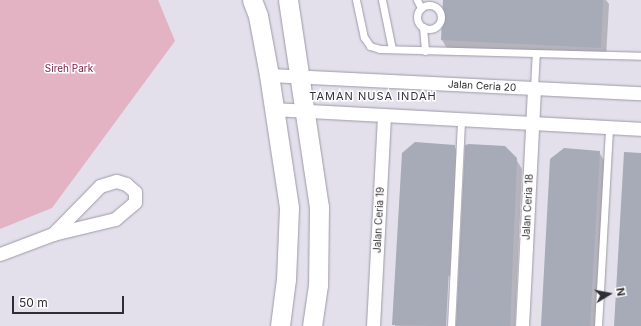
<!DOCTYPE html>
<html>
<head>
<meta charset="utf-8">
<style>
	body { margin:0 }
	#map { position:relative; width:641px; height:326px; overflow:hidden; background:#e3e0ec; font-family:Inter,sans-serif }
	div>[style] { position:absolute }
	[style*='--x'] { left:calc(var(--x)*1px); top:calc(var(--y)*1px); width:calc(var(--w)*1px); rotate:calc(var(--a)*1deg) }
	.green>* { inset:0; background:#e3b2c3 }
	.shadow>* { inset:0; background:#0003 }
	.building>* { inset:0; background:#a6abb7 }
	.roads { filter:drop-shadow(0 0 1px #9d9aa6) drop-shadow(0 0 1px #9d9aa6) }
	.lane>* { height:7px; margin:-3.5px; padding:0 3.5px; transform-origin:3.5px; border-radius:3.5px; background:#fff }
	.lane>.ring { margin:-3.5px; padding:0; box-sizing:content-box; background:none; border:7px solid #fff; border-radius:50% }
	.street>* { height:13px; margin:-6.5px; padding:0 6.5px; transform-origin:6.5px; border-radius:6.5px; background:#fff }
	.secondary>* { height:19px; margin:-9.5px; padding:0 9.5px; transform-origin:9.5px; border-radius:9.5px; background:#fff }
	span { translate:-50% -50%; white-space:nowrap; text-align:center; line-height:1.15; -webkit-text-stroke:3px #fff; paint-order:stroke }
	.park-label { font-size:10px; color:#762047 }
	.street-label { font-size:10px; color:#302e33 }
	.neighbourhood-label { font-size:11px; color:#34323c; letter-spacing:1px }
	.north { position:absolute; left:589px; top:274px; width:40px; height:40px; -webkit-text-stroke:3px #fff; paint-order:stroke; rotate:80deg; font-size:11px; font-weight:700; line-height:16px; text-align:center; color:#302e33 }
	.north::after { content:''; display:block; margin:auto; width:14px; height:18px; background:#302e33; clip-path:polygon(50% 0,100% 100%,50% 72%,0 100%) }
	.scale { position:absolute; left:12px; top:296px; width:112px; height:18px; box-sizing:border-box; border:2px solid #302e33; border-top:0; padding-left:5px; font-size:12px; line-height:14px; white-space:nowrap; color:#302e33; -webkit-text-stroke:3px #fff; paint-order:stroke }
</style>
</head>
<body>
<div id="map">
	<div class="green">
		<i style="clip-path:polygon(0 0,158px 0,175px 41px,52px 208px,0 229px)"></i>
	</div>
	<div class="shadow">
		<i style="clip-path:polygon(444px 0,606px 0,609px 4px,606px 58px,448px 50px,442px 40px)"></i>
		<i style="clip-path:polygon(454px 146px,460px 156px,454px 277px,448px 276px,444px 326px,395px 326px,403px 154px)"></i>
		<i style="clip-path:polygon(599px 152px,605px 162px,595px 326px,542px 326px)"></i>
		<i style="clip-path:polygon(516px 159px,522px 169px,515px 326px,461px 326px)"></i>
	</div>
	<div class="building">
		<i style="clip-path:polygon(443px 0,603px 0,601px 48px,441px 40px)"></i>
		<i style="clip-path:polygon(415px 142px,455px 145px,446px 326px,392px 325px,402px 153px)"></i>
		<i style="clip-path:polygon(469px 144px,505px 146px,517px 158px,510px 326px,456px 326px,465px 145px)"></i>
		<i style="clip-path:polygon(564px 148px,600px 151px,590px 326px,541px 326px,550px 159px)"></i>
		<i style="clip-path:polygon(624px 152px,641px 153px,641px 326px,614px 326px)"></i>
	</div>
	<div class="roads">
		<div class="lane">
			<i style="--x:356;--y:0;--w:38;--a:78"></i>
			<i style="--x:364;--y:37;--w:11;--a:56"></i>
			<i style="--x:370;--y:46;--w:10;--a:17"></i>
			<i style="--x:380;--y:49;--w:261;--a:1.5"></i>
			<i style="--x:382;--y:0;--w:50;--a:78.5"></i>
			<i style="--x:417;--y:0;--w:9;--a:63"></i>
			<i class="ring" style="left:417px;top:5px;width:17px;height:17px"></i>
			<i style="--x:423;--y:27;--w:24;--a:85"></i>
			<i style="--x:534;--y:88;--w:34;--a:-87"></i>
			<i style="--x:451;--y:326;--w:207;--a:-87.2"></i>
			<i style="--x:598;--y:326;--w:199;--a:-86.8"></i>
		</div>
		<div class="street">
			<i style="--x:269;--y:75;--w:372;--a:2.8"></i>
			<i style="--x:274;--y:109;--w:368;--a:3.1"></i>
			<i style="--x:0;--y:254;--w:57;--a:-20.7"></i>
			<i style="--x:53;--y:234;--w:64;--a:-13.6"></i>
			<i style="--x:115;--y:219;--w:26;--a:-40"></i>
			<i style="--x:135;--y:202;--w:10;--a:-90"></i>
			<i style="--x:135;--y:192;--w:12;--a:-138"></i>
			<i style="--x:126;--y:184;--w:10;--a:-163"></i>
			<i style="--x:116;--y:181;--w:17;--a:163"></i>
			<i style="--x:100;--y:186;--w:67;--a:134.4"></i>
			<i style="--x:373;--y:326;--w:211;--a:-87"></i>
			<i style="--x:522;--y:326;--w:238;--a:-87.1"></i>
		</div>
		<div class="secondary">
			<i style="--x:252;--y:0;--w:17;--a:69"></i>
			<i style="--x:258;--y:16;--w:60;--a:79.4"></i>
			<i style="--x:269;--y:75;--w:134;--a:81.4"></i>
			<i style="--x:289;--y:208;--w:71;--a:92.4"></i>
			<i style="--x:286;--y:279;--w:47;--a:97.3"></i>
			<i style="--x:288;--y:0;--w:209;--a:81.5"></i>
			<i style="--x:319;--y:207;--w:78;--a:90.7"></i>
			<i style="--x:318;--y:285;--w:41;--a:98.3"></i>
		</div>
	</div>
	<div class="park-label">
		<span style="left:69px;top:69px">Sireh Park</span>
	</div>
	<div class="street-label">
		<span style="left:482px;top:86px;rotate:3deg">Jalan Ceria 20</span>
		<span style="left:528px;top:207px;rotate:-87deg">Jalan Ceria 18</span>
		<span style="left:379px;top:220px;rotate:-87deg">Jalan Ceria 19</span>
	</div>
	<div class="neighbourhood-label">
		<span style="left:373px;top:96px">TAMAN NUSA INDAH</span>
	</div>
	<div class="north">N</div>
	<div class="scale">50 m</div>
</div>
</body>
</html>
